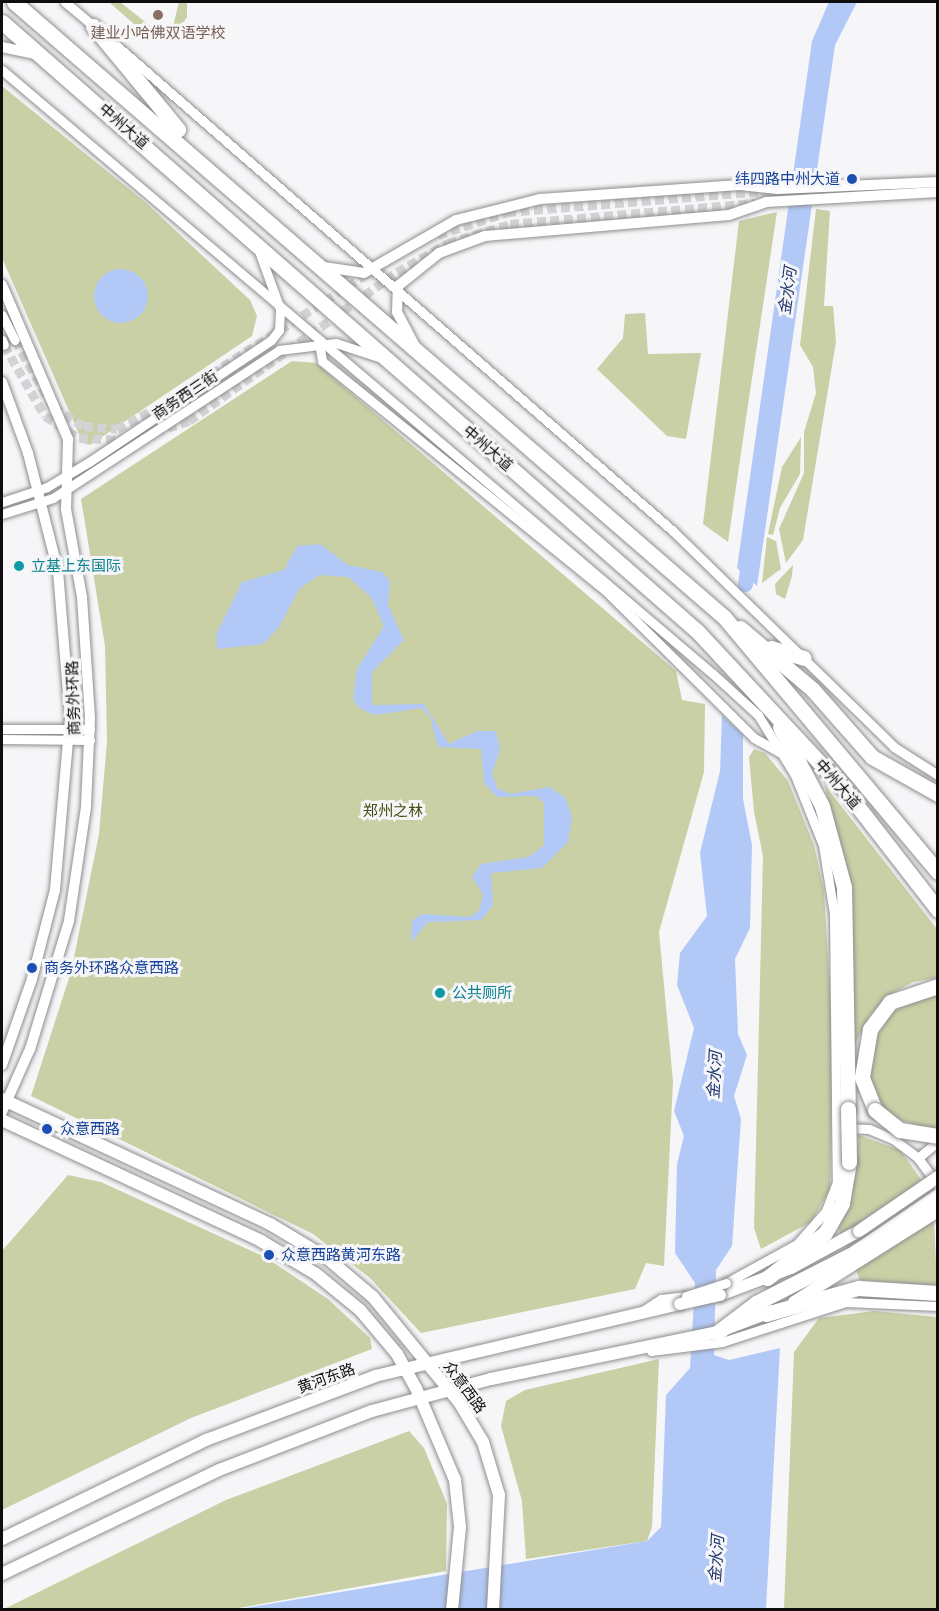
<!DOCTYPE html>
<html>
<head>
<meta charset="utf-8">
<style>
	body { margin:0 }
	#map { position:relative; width:939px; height:1611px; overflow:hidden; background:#f6f6f8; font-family:Mulish,"Noto Sans SC",sans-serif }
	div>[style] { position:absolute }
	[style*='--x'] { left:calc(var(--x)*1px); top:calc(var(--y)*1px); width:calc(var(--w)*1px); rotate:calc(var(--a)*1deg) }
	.green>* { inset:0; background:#c9d0a5 }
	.water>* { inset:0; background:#b2c9f8 }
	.round { border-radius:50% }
	.river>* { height:15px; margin:-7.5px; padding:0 7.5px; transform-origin:7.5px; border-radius:7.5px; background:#b2c9f8 }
	.minor-tunnel>* { height:9px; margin-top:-4.5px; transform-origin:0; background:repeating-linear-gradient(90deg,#d3d3d5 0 9px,transparent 0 13.5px) }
	.roads { filter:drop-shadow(0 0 2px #8e8e90) drop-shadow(0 0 2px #8e8e90) }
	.minor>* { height:9px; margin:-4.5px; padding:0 4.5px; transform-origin:4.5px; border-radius:4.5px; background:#fff }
	.tertiary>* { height:10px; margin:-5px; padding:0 5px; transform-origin:5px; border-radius:5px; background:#fff }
	.secondary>* { height:12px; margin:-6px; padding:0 6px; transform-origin:6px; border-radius:6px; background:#fff }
	.trunk>* { height:15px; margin:-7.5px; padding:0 7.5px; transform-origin:7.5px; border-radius:7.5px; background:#fff }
	.bridges { filter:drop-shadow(0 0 2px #8e8e90) drop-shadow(0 0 2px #8e8e90) }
	.minor-bridge>* { height:9px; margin:-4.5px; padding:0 4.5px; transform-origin:4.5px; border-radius:4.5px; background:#fff }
	.secondary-bridge>* { height:12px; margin:-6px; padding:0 6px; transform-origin:6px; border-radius:6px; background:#fff }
	.trunk-bridge>* { height:15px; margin:-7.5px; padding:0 7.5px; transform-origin:7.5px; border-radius:7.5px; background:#fff }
	.dots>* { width:16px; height:16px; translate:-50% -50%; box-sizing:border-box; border:3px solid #f6f6f8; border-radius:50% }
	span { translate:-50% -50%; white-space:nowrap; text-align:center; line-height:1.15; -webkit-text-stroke:6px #f6f6f8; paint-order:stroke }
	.education-label { font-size:15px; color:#785e54 }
	.street-label { font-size:15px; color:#0e0e0f }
	.transit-label { font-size:15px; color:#164399 }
	.right { translate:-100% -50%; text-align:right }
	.left { translate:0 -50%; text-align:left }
	.culture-label { font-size:15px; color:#0d838f }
	.park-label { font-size:15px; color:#474e13 }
	.water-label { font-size:16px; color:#20376f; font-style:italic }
	.frame { position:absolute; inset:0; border:3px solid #0e0e0f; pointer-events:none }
</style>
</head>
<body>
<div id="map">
	<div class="green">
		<i style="clip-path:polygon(109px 2px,120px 2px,154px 29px,173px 26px,179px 2px,187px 2px,187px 17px,175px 35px,152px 40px)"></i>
		<i style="clip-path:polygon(2px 86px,145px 202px,250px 300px,257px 316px,252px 336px,90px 445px,83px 443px,2px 258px)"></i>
		<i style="clip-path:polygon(816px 209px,830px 211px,824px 306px,833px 306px,836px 342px,803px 540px,786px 563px,779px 529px,804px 473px,804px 432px,816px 393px,813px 367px,800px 345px)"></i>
		<i style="clip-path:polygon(777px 212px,748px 405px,728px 542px,703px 524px,739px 221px)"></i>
		<i style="clip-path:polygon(645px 313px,648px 354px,701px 353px,686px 439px,667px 436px,597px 369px,623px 338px,625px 314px)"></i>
		<i style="clip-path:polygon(292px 361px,316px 363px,676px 671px,682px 700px,705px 704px,704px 772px,659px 932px,673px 1081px,664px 1266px,646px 1263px,635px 1289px,421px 1333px,370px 1278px,313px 1234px,31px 1096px,71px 972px,99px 834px,107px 742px,105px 646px,81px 499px)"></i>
		<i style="clip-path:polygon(801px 437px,800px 474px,780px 508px,773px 535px,768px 534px,782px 467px)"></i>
		<i style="clip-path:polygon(767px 537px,776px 541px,781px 569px,762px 583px)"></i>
		<i style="clip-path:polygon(793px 565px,792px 576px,785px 599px,776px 594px,775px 584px)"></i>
		<i style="clip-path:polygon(754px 749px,765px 753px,788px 781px,814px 845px,824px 891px,833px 1040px,830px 1190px,811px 1222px,761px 1249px,754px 1228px,763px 856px,754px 812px,749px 757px)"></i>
		<i style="clip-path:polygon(824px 784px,937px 929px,937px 978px,913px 982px,889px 995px,869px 1017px,855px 1044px,849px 879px)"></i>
		<i style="clip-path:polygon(937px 993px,937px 1131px,890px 1117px,871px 1086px,869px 1072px,869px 1051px,891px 1012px)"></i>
		<i style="clip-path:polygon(858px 1135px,900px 1150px,933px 1196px,937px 1286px,860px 1280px,838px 1228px,853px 1184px)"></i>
		<i style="clip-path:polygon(68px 1175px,101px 1182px,265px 1257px,328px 1299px,370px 1338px,372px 1349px,191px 1418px,2px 1510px,2px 1251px)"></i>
		<i style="clip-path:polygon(874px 1311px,937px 1317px,937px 1609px,784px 1609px,794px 1352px,819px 1318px)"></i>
		<i style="clip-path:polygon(659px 1359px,652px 1527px,647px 1541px,526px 1559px,522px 1501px,501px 1426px,506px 1401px,525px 1390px)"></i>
		<i style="clip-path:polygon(409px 1431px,424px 1448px,447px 1504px,446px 1571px,233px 1609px,2px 1610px,226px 1500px)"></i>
	</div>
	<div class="water">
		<i style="clip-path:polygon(829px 2px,857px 2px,835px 45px,757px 586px,737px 568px,812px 41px)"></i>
		<i class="round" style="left:94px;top:269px;width:54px;height:54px"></i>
		<i style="clip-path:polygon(320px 544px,348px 565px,382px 572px,390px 581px,388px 605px,404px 640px,372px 672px,372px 705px,424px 704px,449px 744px,477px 731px,496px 731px,500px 750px,492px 773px,497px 788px,511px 794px,549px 787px,565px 797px,572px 816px,568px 842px,542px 868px,491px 873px,493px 905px,481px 920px,428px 922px,411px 942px,412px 921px,422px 914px,470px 917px,479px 911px,483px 895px,472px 877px,481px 864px,529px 857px,544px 845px,544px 803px,536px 796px,497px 797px,484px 783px,481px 749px,438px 747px,430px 716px,421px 708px,375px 715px,359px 708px,353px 699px,357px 669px,384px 626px,371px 597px,348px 577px,319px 575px,299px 589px,279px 627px,263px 644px,217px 649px,216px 635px,242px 582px,284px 570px,297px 546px)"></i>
		<i style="clip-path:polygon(722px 715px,743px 735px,743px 799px,752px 845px,750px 928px,735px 959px,738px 1034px,747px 1055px,734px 1096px,741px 1119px,732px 1246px,716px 1270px,714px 1355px,729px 1360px,780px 1348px,766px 1609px,233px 1610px,647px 1541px,661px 1527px,666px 1395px,690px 1368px,695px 1283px,675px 1253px,677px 1164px,684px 1136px,674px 1111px,694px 1028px,677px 985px,680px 953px,707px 916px,700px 853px,720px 771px)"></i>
	</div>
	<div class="river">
		<i style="--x:745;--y:584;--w:28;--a:-82"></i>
	</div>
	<div class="minor-tunnel">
		<i style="--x:438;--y:235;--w:73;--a:-18.4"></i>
		<i style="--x:507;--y:212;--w:258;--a:-4.7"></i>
		<i style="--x:15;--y:340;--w:77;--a:60.4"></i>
		<i style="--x:53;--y:407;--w:36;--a:32"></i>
		<i style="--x:84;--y:426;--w:33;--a:5"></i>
		<i style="--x:117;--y:429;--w:55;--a:-28"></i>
		<i style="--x:166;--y:403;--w:242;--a:-32.7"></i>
		<i style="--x:4;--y:345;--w:82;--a:60"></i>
		<i style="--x:45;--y:416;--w:40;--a:32.9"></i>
		<i style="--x:79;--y:438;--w:50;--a:2.3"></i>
		<i style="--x:129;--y:440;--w:63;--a:-17.6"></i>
		<i style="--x:189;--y:421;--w:256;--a:-35.6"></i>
		<i style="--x:397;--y:272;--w:59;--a:-29.6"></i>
		<i style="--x:448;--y:243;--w:65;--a:-17"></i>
		<i style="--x:510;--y:224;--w:246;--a:-4.9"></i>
	</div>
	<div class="roads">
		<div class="minor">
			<i style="--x:65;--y:2;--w:42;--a:40.2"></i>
			<i style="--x:117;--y:46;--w:738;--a:41.1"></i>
			<i style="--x:673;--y:531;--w:309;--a:44.3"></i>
			<i style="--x:894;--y:747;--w:52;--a:32.5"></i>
			<i style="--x:2;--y:70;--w:933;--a:40.35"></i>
			<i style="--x:713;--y:674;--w:61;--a:42.3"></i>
			<i style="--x:758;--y:715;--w:70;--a:58.3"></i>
			<i style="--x:795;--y:775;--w:75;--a:68.2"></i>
			<i style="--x:823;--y:845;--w:70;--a:80.9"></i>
			<i style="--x:834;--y:914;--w:268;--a:89.4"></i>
			<i style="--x:837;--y:1182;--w:31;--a:111"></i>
			<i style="--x:826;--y:1211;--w:44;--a:131.3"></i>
			<i style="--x:797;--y:1244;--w:81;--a:151.2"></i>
			<i style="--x:2;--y:315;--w:28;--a:63"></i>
			<i style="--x:2;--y:340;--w:5;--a:68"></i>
			<i style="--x:319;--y:342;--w:19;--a:81"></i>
			<i style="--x:322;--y:361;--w:363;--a:39"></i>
			<i style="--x:604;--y:589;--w:211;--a:44.8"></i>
			<i style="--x:754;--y:738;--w:31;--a:29"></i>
			<i style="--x:2;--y:502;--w:47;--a:-18.4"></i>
			<i style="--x:47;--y:487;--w:49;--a:-30.8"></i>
			<i style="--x:89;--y:462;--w:219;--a:-33.8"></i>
			<i style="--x:271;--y:340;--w:13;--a:-51"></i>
			<i style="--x:279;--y:330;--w:21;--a:-87"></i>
			<i style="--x:280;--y:309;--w:62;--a:-109.9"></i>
			<i style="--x:2;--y:514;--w:53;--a:-17.4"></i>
			<i style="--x:53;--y:498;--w:270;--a:-33.2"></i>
			<i style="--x:279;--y:350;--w:57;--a:-7"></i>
			<i style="--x:336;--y:343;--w:47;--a:18.4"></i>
			<i style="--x:2;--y:729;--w:88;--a:0"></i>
			<i style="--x:2;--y:739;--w:88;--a:0.7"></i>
			<i style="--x:843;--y:1128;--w:26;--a:2"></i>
			<i style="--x:869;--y:1129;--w:26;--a:23"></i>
			<i style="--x:893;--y:1139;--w:31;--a:37"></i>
			<i style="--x:918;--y:1158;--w:34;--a:54"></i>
			<i style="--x:918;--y:1158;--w:26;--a:-40"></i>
			<i style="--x:644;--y:1310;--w:20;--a:-33"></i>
			<i style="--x:661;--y:1299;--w:25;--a:-7"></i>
			<i style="--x:651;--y:1351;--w:72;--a:-7.2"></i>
			<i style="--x:722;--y:1342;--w:130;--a:-17.9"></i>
			<i style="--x:846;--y:1302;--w:92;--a:2.5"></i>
		</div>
		<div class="tertiary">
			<i style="--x:2;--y:47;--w:35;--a:12"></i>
			<i style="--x:324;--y:267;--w:40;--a:8.5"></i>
			<i style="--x:364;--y:273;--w:106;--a:-29.9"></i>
			<i style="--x:456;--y:220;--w:87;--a:-14"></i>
			<i style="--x:540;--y:199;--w:200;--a:-4"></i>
			<i style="--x:740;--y:185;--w:38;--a:6"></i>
			<i style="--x:778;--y:189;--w:160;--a:-2.5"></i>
			<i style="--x:2;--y:285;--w:168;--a:66.8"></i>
			<i style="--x:68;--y:439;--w:70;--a:91.6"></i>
			<i style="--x:66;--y:509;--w:89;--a:79.7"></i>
			<i style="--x:82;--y:597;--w:121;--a:86.2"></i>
			<i style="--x:90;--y:718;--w:89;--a:92.6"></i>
			<i style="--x:86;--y:807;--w:115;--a:98.5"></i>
			<i style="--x:69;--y:921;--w:134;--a:106.9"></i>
			<i style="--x:30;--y:1049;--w:69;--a:114"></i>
			<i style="--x:415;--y:346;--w:38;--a:-118"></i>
			<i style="--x:397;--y:312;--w:26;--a:-88"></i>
			<i style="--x:398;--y:286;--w:53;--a:-38.8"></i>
			<i style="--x:439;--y:253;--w:49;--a:-20.3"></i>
			<i style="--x:485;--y:236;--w:245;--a:-4.9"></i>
			<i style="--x:729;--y:215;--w:39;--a:-19"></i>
			<i style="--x:766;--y:202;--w:172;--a:-3.3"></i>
			<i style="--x:2;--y:382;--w:76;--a:69.9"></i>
			<i style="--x:28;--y:453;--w:122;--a:75.7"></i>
			<i style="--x:58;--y:571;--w:147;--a:85.3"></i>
			<i style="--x:70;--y:718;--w:173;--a:95"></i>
			<i style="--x:55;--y:890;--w:92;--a:104.5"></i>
			<i style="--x:32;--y:979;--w:91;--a:109.2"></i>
		</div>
		<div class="secondary">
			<i style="--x:2;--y:1099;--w:296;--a:25"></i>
			<i style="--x:270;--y:1224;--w:66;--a:30.8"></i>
			<i style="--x:327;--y:1258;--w:60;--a:40.3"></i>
			<i style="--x:373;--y:1297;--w:136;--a:50.7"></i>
			<i style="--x:459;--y:1402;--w:47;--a:59"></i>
			<i style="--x:483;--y:1442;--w:55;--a:73.2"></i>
			<i style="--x:499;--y:1495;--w:115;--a:93"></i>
			<i style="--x:2;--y:1120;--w:286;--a:25"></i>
			<i style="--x:261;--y:1241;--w:64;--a:31"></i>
			<i style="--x:316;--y:1274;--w:57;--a:39.3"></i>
			<i style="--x:360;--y:1310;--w:57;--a:49.9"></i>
			<i style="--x:397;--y:1354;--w:39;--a:61"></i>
			<i style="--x:416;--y:1388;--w:100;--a:67"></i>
			<i style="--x:455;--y:1480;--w:47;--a:83.9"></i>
			<i style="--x:460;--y:1527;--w:83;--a:95.5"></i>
			<i style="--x:720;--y:1295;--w:76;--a:-20.8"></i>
			<i style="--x:791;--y:1268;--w:77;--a:-28.6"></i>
			<i style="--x:794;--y:1302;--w:170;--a:-32.3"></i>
			<i style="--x:2;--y:1539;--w:227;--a:-25.9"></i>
			<i style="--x:206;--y:1440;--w:181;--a:-20.7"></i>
			<i style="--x:375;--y:1376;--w:313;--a:-13.3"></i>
			<i style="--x:2;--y:1574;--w:241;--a:-25.6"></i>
			<i style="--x:219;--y:1470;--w:164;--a:-21.1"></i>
			<i style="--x:372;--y:1411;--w:123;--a:-15.1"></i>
			<i style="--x:491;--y:1379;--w:232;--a:-11.7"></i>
			<i style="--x:718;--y:1332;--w:59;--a:-20.9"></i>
		</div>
		<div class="trunk">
			<i style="--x:14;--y:2;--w:939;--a:40.9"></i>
			<i style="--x:724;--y:617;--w:333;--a:50"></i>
			<i style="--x:2;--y:22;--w:925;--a:41.23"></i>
			<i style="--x:698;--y:632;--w:216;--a:47.1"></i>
			<i style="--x:845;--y:790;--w:152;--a:52.2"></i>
			<i style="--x:93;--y:26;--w:134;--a:50.5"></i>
			<i style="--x:740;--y:628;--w:96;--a:40.3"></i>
			<i style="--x:813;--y:690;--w:89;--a:48.6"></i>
			<i style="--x:872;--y:757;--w:76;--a:29.3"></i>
			<i style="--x:771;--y:648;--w:34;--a:17"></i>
			<i style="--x:780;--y:727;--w:89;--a:62"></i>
			<i style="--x:822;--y:806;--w:84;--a:74.8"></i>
			<i style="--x:844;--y:887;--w:222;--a:89"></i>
			<i style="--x:875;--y:1110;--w:35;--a:-112"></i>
			<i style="--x:862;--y:1077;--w:49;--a:-80.5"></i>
			<i style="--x:870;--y:1029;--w:34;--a:-53"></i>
			<i style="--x:890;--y:1002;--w:51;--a:-18.4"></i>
			<i style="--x:767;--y:1278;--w:73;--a:-37.8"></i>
			<i style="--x:825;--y:1233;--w:34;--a:-60"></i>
			<i style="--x:842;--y:1203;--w:42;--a:-80.3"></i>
			<i style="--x:766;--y:1314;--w:96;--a:-15.8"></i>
			<i style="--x:858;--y:1288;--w:80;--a:3.6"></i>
			<i style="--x:718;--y:1332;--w:48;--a:-37.3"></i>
			<i style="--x:756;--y:1303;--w:110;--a:-27"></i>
			<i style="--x:854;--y:1253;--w:102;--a:-34.2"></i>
		</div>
	</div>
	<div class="bridges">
		<div class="minor-bridge">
			<i style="--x:686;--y:1296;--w:42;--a:-18"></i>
		</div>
		<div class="secondary-bridge">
			<i style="--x:859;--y:1231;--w:96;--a:-34.4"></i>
			<i style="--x:680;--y:1304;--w:41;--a:-12.7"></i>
		</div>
		<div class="trunk-bridge">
			<i style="--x:848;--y:1109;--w:53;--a:88.9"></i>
			<i style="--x:875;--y:1110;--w:32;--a:39"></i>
			<i style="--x:900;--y:1130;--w:38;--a:9"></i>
		</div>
	</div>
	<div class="dots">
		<i style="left:158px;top:15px;background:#8d6e63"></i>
		<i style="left:852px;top:179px;background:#1a4fb4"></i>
		<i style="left:19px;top:566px;background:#0f9aa8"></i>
		<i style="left:32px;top:968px;background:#1a4fb4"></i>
		<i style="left:440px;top:993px;background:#0f9aa8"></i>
		<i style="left:47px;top:1129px;background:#1a4fb4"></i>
		<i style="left:269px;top:1255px;background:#1a4fb4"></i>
	</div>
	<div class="education-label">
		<span style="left:158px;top:33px">建业小哈佛双语学校</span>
	</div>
	<div class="street-label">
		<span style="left:124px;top:126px;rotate:41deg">中州大道</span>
		<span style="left:185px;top:395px;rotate:-34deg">商务西三街</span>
		<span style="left:488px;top:448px;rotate:41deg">中州大道</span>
		<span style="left:73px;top:698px;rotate:-92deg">商务外环路</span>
		<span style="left:838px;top:784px;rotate:49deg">中州大道</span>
		<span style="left:326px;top:1378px;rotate:-20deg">黄河东路</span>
		<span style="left:465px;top:1387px;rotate:54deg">众意西路</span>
	</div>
	<div class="transit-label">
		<span class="right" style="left:840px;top:179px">纬四路中州大道</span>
		<span class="left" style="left:44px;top:968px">商务外环路众意西路</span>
		<span class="left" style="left:60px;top:1129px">众意西路</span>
		<span class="left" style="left:281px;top:1255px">众意西路黄河东路</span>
	</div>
	<div class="culture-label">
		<span class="left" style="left:31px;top:566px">立基上东国际</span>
		<span class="left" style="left:452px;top:993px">公共厕所</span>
	</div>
	<div class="park-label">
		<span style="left:393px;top:811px">郑州之林</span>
	</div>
	<div class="water-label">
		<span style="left:787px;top:291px;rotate:-82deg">金水河</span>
		<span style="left:714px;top:1075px;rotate:-87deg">金水河</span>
		<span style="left:716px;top:1559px;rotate:-86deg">金水河</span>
	</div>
	<div class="frame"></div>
</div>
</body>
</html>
